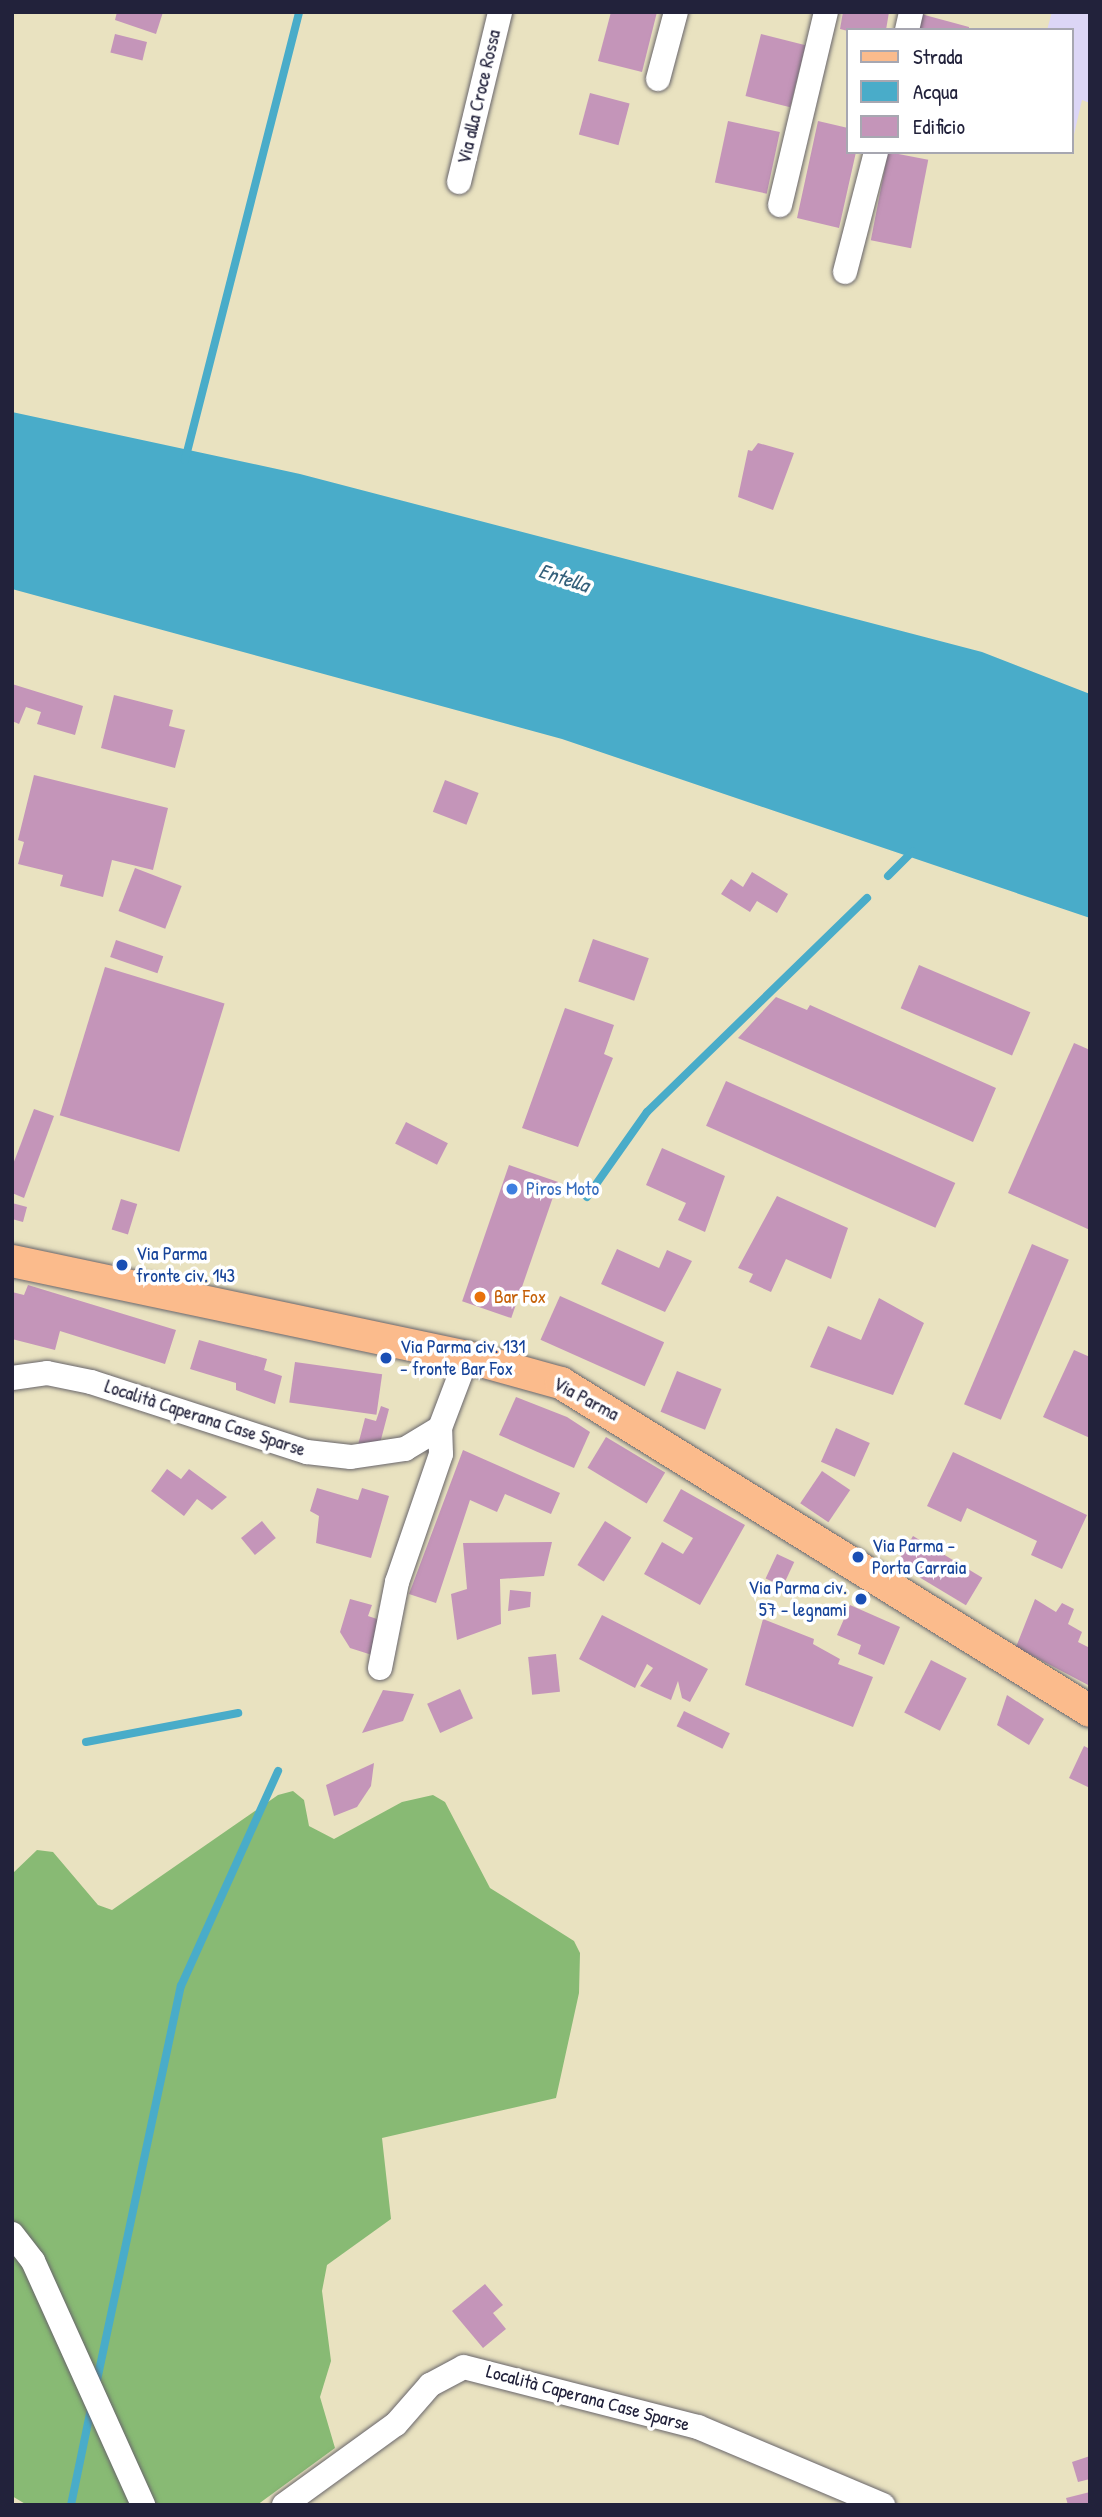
<!DOCTYPE html>
<html>
<head>
<meta charset="utf-8">
<style>
	body { margin:0 }
	#map { position:relative; width:1102px; height:2517px; overflow:hidden; background:#e9e2c0; font-family:"Patrick Hand",sans-serif }
	div>[style] { position:absolute }
	[style*='--x'] { left:calc(var(--x)*1px); top:calc(var(--y)*1px); width:calc(var(--w)*1px); rotate:calc(var(--a)*1deg) }
	.built>* { inset:0; background:#dcd6f6 }
	.forest>* { inset:0; background:#88ba74 }
	.water>* { inset:0; background:#49acc9 }
	.stream>* { height:8px; margin:-4px; padding:0 4px; transform-origin:4px; border-radius:4px; background:#49acc9 }
	.building>* { inset:0; background:#c495b9; transform-origin:0 0 }
	.roads { filter:drop-shadow(0 0 2px #68656a) drop-shadow(0 0 2px #68656a) }
	.minor>* { height:24px; margin:-12px; padding:0 12px; transform-origin:12px; border-radius:12px; background:#fff }
	.major>* { height:32px; margin:-16px; padding:0 16px; transform-origin:16px; border-radius:16px; background:#fbbb8c }
	.dots>* { width:19px; height:19px; translate:-50% -50%; box-sizing:border-box; border:4px solid #fff; border-radius:50% }
	span { translate:-50% -50%; white-space:nowrap; text-align:center; line-height:1.15; -webkit-text-stroke:7px #fff; paint-order:stroke }
	.street-label { font-size:19px; color:#22223b }
	.shop-label { font-size:19px; color:#366cbe }
	.left { translate:0 -50%; text-align:left }
	.transit-label { font-size:19px; color:#164399 }
	.right { translate:-100% -50%; text-align:right }
	.food-label { font-size:19px; color:#c56008 }
	.water-label { font-size:21px; color:#34607b; font-style:italic }
	.frame { position:absolute; inset:0; border:14px solid #22223b; pointer-events:none }
	.legend { position:absolute; left:846px; top:28px; width:228px; height:126px; box-sizing:border-box; background:#fff; border:2px solid #a7a7b1; margin:0; padding:9px 12px; list-style:none; font-size:21px; color:#22223b }
	.legend li { display:flex; align-items:center; gap:14px; height:35px }
	.legend b { width:35px; border:2px solid #a7a7b1 }
</style>
</head>
<body>
<div id="map">
	<div class="built">
		<i style="clip-path:polygon(1052px 12px,1090px 12px,1090px 103px,1082px 100px,1072px 143px,1072px 30px,1047px 30px)"></i>
	</div>
	<div class="forest">
		<i style="clip-path:polygon(293px 1791px,304px 1800px,309px 1826px,334px 1839px,402px 1802px,433px 1795px,445px 1802px,490px 1888px,574px 1941px,580px 1953px,579px 1993px,556px 2098px,382px 2138px,391px 2219px,327px 2265px,322px 2291px,331px 2361px,320px 2397px,335px 2448px,257px 2505px,27px 2505px,12px 2496px,12px 1874px,37px 1850px,53px 1852px,98px 1905px,112px 1910px,278px 1795px)"></i>
	</div>
	<div class="water">
		<i style="clip-path:polygon(12px 412px,300px 474px,982px 652px,1090px 694px,1090px 918px,562px 739px,12px 589px)"></i>
	</div>
	<div class="stream">
		<i style="--x:185;--y:460;--w:462;--a:-75.7"></i>
		<i style="--x:888;--y:876;--w:35;--a:-45"></i>
		<i style="--x:587;--y:1197;--w:104;--a:-54.8"></i>
		<i style="--x:647;--y:1112;--w:307;--a:-44.2"></i>
		<i style="--x:86;--y:1742;--w:155;--a:-10.8"></i>
		<i style="--x:96;--y:2385;--w:408;--a:-78"></i>
		<i style="--x:181;--y:1986;--w:236;--a:-65.7"></i>
		<i style="--x:71;--y:2505;--w:99;--a:-78.3"></i>
	</div>
	<div class="building">
		<i style="clip-path:polygon(117px 12px,163px 12px,156px 34px,115px 20px)"></i>
		<i style="clip-path:polygon(611px 12px,657px 12px,642px 72px,598px 61px)"></i>
		<i style="clip-path:polygon(843px 12px,889px 12px,886px 30px,848px 31px,840px 29px)"></i>
		<i style="clip-path:polygon(921px 14px,969px 27px,969px 30px,918px 30px)"></i>
		<i style="left:115px;top:34px;width:33px;height:19px;rotate:14deg"></i>
		<i style="left:761px;top:34px;width:46px;height:64px;rotate:14deg"></i>
		<i style="left:590px;top:93px;width:41px;height:43px;rotate:15deg"></i>
		<i style="left:728px;top:121px;width:53px;height:63px;rotate:12deg"></i>
		<i style="clip-path:polygon(818px 121px,848px 128px,848px 152px,856px 152px,839px 228px,797px 218px)"></i>
		<i style="left:888px;top:152px;width:41px;height:90px;rotate:11deg"></i>
		<i style="clip-path:polygon(758px 443px,794px 453px,773px 510px,738px 497px,748px 450px,752px 451px)"></i>
		<i style="clip-path:polygon(12px 684px,83px 706px,75px 735px,37px 724px,41px 712px,26px 707px,19px 724px,12px 721px)"></i>
		<i style="clip-path:polygon(114px 695px,173px 710px,169px 726px,185px 730px,175px 768px,101px 748px)"></i>
		<i style="clip-path:polygon(34px 775px,168px 808px,153px 870px,112px 860px,103px 897px,60px 886px,63px 875px,18px 864px,24px 842px,18px 840px)"></i>
		<i style="left:445px;top:780px;width:36px;height:34px;rotate:21deg"></i>
		<i style="left:135px;top:868px;width:50px;height:46px;rotate:21deg"></i>
		<i style="clip-path:polygon(752px 872px,788px 894px,777px 913px,757px 901px,750px 912px,721px 894px,731px 879px,743px 887px)"></i>
		<i style="left:593px;top:939px;width:59px;height:45px;rotate:19deg"></i>
		<i style="left:116px;top:940px;width:50px;height:18px;rotate:19deg"></i>
		<i style="left:919px;top:965px;width:121px;height:47px;rotate:23deg"></i>
		<i style="left:105px;top:967px;width:125px;height:155px;rotate:17deg"></i>
		<i style="clip-path:polygon(776px 997px,807px 1010px,810px 1005px,996px 1088px,973px 1142px,738px 1038px)"></i>
		<i style="clip-path:polygon(565px 1008px,614px 1025px,604px 1054px,613px 1058px,578px 1147px,522px 1128px)"></i>
		<i style="clip-path:polygon(1074px 1043px,1090px 1050px,1090px 1230px,1008px 1193px)"></i>
		<i style="left:726px;top:1081px;width:251px;height:49px;rotate:24deg"></i>
		<i style="clip-path:polygon(34px 1109px,54px 1116px,24px 1198px,12px 1193px,12px 1167px)"></i>
		<i style="left:406px;top:1122px;width:47px;height:24px;rotate:27deg"></i>
		<i style="clip-path:polygon(662px 1148px,725px 1176px,705px 1232px,678px 1220px,686px 1203px,646px 1185px)"></i>
		<i style="left:509px;top:1165px;width:52px;height:144px;rotate:19deg"></i>
		<i style="clip-path:polygon(777px 1196px,848px 1228px,831px 1279px,786px 1259px,771px 1292px,749px 1282px,753px 1274px,738px 1268px)"></i>
		<i style="left:121px;top:1199px;width:17px;height:32px;rotate:17deg"></i>
		<i style="clip-path:polygon(12px 1203px,27px 1207px,23px 1222px,12px 1219px)"></i>
		<i style="left:1032px;top:1244px;width:40px;height:174px;rotate:23deg"></i>
		<i style="clip-path:polygon(617px 1249px,659px 1268px,667px 1250px,692px 1261px,665px 1312px,601px 1284px)"></i>
		<i style="clip-path:polygon(28px 1285px,176px 1330px,165px 1364px,60px 1331px,55px 1350px,12px 1339px,12px 1292px,24px 1295px)"></i>
		<i style="left:560px;top:1296px;width:114px;height:48px;rotate:24deg"></i>
		<i style="clip-path:polygon(879px 1298px,924px 1323px,893px 1395px,810px 1367px,828px 1326px,861px 1340px)"></i>
		<i style="clip-path:polygon(199px 1340px,267px 1359px,264px 1370px,282px 1376px,275px 1404px,236px 1390px,236px 1383px,190px 1369px)"></i>
		<i style="clip-path:polygon(1074px 1350px,1090px 1357px,1090px 1438px,1043px 1417px)"></i>
		<i style="left:295px;top:1362px;width:88px;height:41px;rotate:8deg"></i>
		<i style="left:677px;top:1371px;width:48px;height:44px;rotate:22deg"></i>
		<i style="clip-path:polygon(516px 1397px,567px 1417px,590px 1432px,574px 1468px,499px 1435px)"></i>
		<i style="clip-path:polygon(381px 1406px,389px 1409px,378px 1451px,358px 1445px,365px 1418px,376px 1421px)"></i>
		<i style="left:836px;top:1428px;width:37px;height:37px;rotate:24deg"></i>
		<i style="left:606px;top:1437px;width:69px;height:36px;rotate:31deg"></i>
		<i style="clip-path:polygon(463px 1450px,560px 1493px,551px 1514px,505px 1494px,497px 1512px,470px 1500px,436px 1603px,409px 1594px)"></i>
		<i style="clip-path:polygon(953px 1452px,1087px 1515px,1062px 1569px,1031px 1555px,1037px 1541px,967px 1508px,961px 1522px,927px 1506px)"></i>
		<i style="clip-path:polygon(167px 1469px,181px 1479px,189px 1469px,227px 1497px,212px 1510px,197px 1499px,184px 1516px,151px 1491px)"></i>
		<i style="left:822px;top:1471px;width:34px;height:39px;rotate:34deg"></i>
		<i style="clip-path:polygon(317px 1488px,358px 1500px,362px 1488px,389px 1496px,371px 1558px,316px 1543px,319px 1516px,310px 1511px)"></i>
		<i style="clip-path:polygon(681px 1489px,745px 1525px,700px 1605px,644px 1574px,662px 1542px,683px 1554px,693px 1538px,663px 1521px)"></i>
		<i style="left:262px;top:1521px;width:22px;height:27px;rotate:51deg"></i>
		<i style="left:605px;top:1521px;width:31px;height:52px;rotate:32deg"></i>
		<i style="left:913px;top:1536px;width:81px;height:32px;rotate:31deg"></i>
		<i style="clip-path:polygon(552px 1542px,544px 1576px,500px 1579px,501px 1624px,457px 1640px,451px 1594px,467px 1589px,463px 1543px)"></i>
		<i style="left:777px;top:1554px;width:19px;height:27px;rotate:25deg"></i>
		<i style="clip-path:polygon(510px 1590px,531px 1592px,530px 1607px,508px 1611px)"></i>
		<i style="clip-path:polygon(350px 1599px,372px 1605px,368px 1616px,383px 1621px,372px 1655px,350px 1648px,340px 1632px)"></i>
		<i style="clip-path:polygon(1035px 1599px,1056px 1612px,1062px 1603px,1074px 1609px,1068px 1624px,1082px 1632px,1078px 1642px,1090px 1648px,1090px 1686px,1016px 1647px)"></i>
		<i style="clip-path:polygon(850px 1605px,900px 1627px,884px 1665px,858px 1654px,861px 1645px,837px 1635px)"></i>
		<i style="clip-path:polygon(602px 1615px,708px 1669px,690px 1702px,682px 1698px,678px 1681px,671px 1700px,640px 1686px,653px 1668px,647px 1664px,635px 1688px,579px 1659px)"></i>
		<i style="clip-path:polygon(763px 1619px,814px 1639px,813px 1644px,840px 1659px,838px 1664px,873px 1677px,853px 1727px,745px 1685px)"></i>
		<i style="left:556px;top:1654px;width:38px;height:28px;rotate:84deg"></i>
		<i style="left:931px;top:1660px;width:40px;height:59px;rotate:27deg"></i>
		<i style="left:460px;top:1689px;width:32px;height:36px;rotate:66deg"></i>
		<i style="clip-path:polygon(383px 1690px,414px 1694px,403px 1721px,362px 1733px)"></i>
		<i style="clip-path:polygon(1007px 1695px,1044px 1719px,1029px 1745px,997px 1725px)"></i>
		<i style="left:684px;top:1711px;width:51px;height:17px;rotate:26deg"></i>
		<i style="clip-path:polygon(1084px 1746px,1090px 1749px,1090px 1788px,1069px 1778px)"></i>
		<i style="clip-path:polygon(374px 1763px,371px 1786px,357px 1807px,334px 1816px,326px 1785px)"></i>
		<i style="clip-path:polygon(485px 2284px,503px 2305px,493px 2313px,506px 2329px,483px 2348px,452px 2311px)"></i>
		<i style="clip-path:polygon(1090px 2456px,1090px 2479px,1078px 2482px,1072px 2462px)"></i>
		<i style="clip-path:polygon(1090px 2492px,1090px 2505px,1068px 2505px,1066px 2498px)"></i>
	</div>
	<div class="roads">
		<div class="minor">
			<i style="--x:907;--y:30;--w:18;--a:-77"></i>
			<i style="--x:658;--y:79;--w:69;--a:-75"></i>
			<i style="--x:459;--y:182;--w:175;--a:-76.4"></i>
			<i style="--x:780;--y:205;--w:198;--a:-76.6"></i>
			<i style="--x:845;--y:272;--w:124;--a:-75.5"></i>
			<i style="--x:12;--y:1378;--w:35;--a:-8"></i>
			<i style="--x:47;--y:1373;--w:45;--a:11.6"></i>
			<i style="--x:91;--y:1382;--w:227;--a:18"></i>
			<i style="--x:307;--y:1452;--w:44;--a:6.5"></i>
			<i style="--x:351;--y:1457;--w:55;--a:-8.4"></i>
			<i style="--x:405;--y:1449;--w:41;--a:-31"></i>
			<i style="--x:440;--y:1428;--w:76;--a:-69.2"></i>
			<i style="--x:380;--y:1668;--w:88;--a:-78.8"></i>
			<i style="--x:397;--y:1582;--w:135;--a:-71"></i>
			<i style="--x:441;--y:1454;--w:26;--a:-92"></i>
			<i style="--x:12;--y:2234;--w:34;--a:52"></i>
			<i style="--x:33;--y:2261;--w:268;--a:65.7"></i>
			<i style="--x:284;--y:2505;--w:138;--a:-35.9"></i>
			<i style="--x:396;--y:2424;--w:52;--a:-48.9"></i>
			<i style="--x:430;--y:2385;--w:38;--a:-28"></i>
			<i style="--x:464;--y:2367;--w:242;--a:14.4"></i>
			<i style="--x:698;--y:2427;--w:201;--a:22.9"></i>
		</div>
		<div class="major">
			<i style="--x:12;--y:1261;--w:465;--a:11.9"></i>
			<i style="--x:467;--y:1357;--w:98;--a:15.5"></i>
			<i style="--x:561;--y:1383;--w:622;--a:31.8"></i>
		</div>
	</div>
	<div class="dots">
		<i style="left:512px;top:1189px;background:#3f7fe0"></i>
		<i style="left:122px;top:1265px;background:#1a4fb4"></i>
		<i style="left:480px;top:1297px;background:#e8710a"></i>
		<i style="left:386px;top:1358px;background:#1a4fb4"></i>
		<i style="left:858px;top:1557px;background:#1a4fb4"></i>
		<i style="left:861px;top:1599px;background:#1a4fb4"></i>
	</div>
	<div class="street-label">
		<span style="left:479px;top:97px;rotate:-77deg">Via alla Croce Rossa</span>
		<span style="left:586px;top:1399px;rotate:28deg">Via Parma</span>
		<span style="left:205px;top:1418px;rotate:18deg">Località Caperana Case Sparse</span>
		<span style="left:588px;top:2398px;rotate:15deg">Località Caperana Case Sparse</span>
	</div>
	<div class="shop-label">
		<span class="left" style="left:526px;top:1189px">Piros Moto</span>
	</div>
	<div class="transit-label">
		<span class="left" style="left:136px;top:1265px">Via Parma<br>fronte civ. 143</span>
		<span class="left" style="left:400px;top:1358px">Via Parma civ. 131<br>- fronte Bar Fox</span>
		<span class="left" style="left:872px;top:1557px">Via Parma -<br>Porta Carraia</span>
		<span class="right" style="left:847px;top:1599px">Via Parma civ.<br>57 - legnami</span>
	</div>
	<div class="food-label">
		<span class="left" style="left:494px;top:1297px">Bar Fox</span>
	</div>
	<div class="water-label">
		<span style="left:564px;top:578px;rotate:18deg">Entella</span>
	</div>
	<div class="frame"></div>
	<ul class="legend">
	<li><b style="height:9px;background:#fbbb8c"></b>Strada</li>
	<li><b style="height:19px;background:#49acc9"></b>Acqua</li>
	<li><b style="height:19px;background:#c495b9"></b>Edificio</li>
	</ul>
</div>
</body>
</html>
